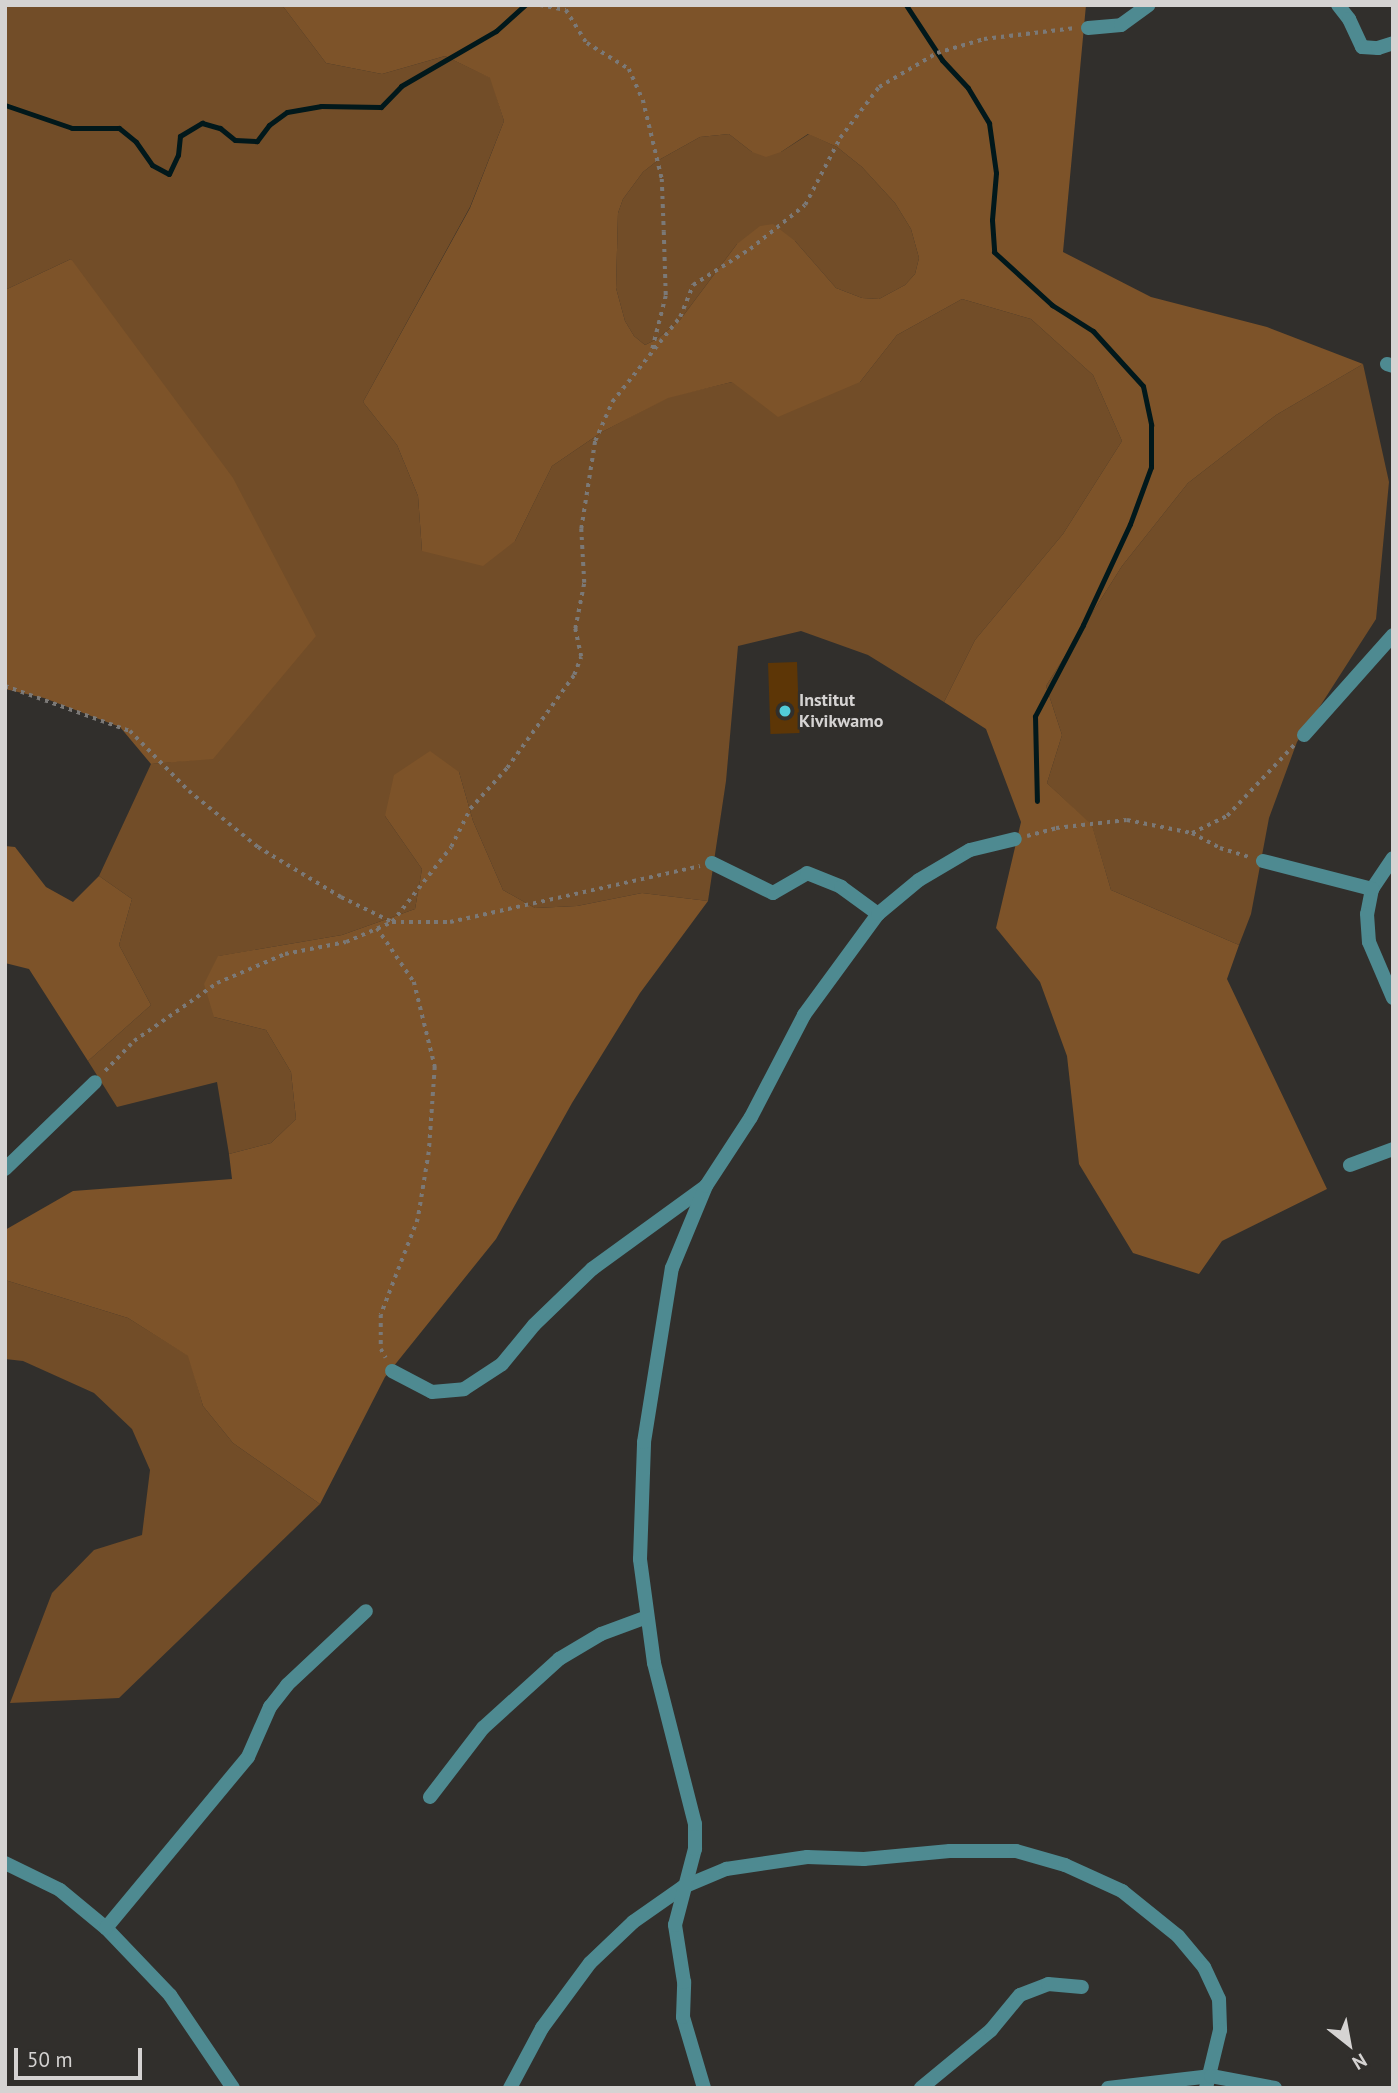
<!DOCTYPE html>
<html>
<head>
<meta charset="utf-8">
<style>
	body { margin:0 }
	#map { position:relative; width:1398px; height:2093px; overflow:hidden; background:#312f2c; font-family:"PT Sans",sans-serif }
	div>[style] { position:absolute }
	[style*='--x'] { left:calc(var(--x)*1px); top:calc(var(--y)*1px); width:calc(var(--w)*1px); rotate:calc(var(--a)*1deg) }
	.green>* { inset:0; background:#724d28 }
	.forest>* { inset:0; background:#7d5329 }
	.stream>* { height:5px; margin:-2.5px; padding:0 2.5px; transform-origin:2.5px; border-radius:2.5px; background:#01181b }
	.building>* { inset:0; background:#5d3606; transform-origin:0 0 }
	.path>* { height:3.5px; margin-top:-1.75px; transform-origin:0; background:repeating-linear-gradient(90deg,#7b7977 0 3.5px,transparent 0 8.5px) }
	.street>* { height:14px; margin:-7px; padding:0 7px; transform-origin:7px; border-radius:7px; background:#4e8a91 }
	.dots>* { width:19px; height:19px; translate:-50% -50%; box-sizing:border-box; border:4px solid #312f2c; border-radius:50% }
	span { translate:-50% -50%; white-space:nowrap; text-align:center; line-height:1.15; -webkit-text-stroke:5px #312f2c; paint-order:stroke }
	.poi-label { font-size:18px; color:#d5d3d2; font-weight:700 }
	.left { translate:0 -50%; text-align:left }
	.frame { position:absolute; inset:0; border:7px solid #d5d3d2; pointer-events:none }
	.north { position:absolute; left:1314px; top:2009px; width:70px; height:70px; -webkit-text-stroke:5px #312f2c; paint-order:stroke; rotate:149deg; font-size:19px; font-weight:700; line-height:28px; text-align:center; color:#d5d3d2 }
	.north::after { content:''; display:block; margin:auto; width:24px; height:32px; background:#d5d3d2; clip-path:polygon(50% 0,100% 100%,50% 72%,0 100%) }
	.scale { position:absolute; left:14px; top:2048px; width:128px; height:32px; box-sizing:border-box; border:4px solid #d5d3d2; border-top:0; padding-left:9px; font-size:21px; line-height:24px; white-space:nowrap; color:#d5d3d2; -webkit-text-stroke:5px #312f2c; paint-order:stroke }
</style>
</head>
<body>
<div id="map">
	<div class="green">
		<i style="clip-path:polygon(5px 5px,282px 5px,326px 63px,382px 74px,445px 56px,491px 78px,504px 121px,470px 207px,363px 402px,397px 445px,418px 496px,422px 551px,515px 541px,552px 466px,602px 432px,668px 397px,732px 382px,860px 382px,897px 335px,962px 299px,1031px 319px,1093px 375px,1122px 441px,1063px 534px,975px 640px,944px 702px,868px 655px,801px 631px,738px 646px,726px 781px,708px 901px,642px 893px,577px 906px,535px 908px,503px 890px,473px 821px,459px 772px,385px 816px,422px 869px,415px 909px,342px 935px,219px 956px,214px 1017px,266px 1030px,291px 1072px,296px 1119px,271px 1143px,229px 1154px,217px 1082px,117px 1107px,88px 1061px,151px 1005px,119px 945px,132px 899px,99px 876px,151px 764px,213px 758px,71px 259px,5px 290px)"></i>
		<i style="clip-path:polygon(729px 134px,752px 152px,781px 152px,809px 134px,837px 147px,862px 167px,895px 203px,911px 229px,919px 258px,915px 274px,905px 285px,879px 299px,862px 298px,836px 288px,795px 241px,737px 244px,680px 320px,657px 339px,645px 345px,634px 336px,625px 321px,616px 288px,618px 213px,623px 199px,643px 172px,657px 161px,700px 137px)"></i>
		<i style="clip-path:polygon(1363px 364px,1389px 482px,1376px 619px,1297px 742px,1269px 818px,1251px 914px,1239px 945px,1111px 890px,1092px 826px,1047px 783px,1062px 735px,1046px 686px,1122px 566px,1188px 483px,1276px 415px)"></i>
		<i style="clip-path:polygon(5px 1280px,128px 1318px,189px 1356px,203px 1406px,233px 1443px,320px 1504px,119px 1698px,10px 1703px,52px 1593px,94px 1550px,142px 1535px,150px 1470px,132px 1429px,94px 1393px,23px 1361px,5px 1359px)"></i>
	</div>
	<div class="forest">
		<i style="clip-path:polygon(evenodd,282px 5px,1086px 5px,1063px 252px,1151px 297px,1267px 327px,1363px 364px,1276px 415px,1188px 483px,1122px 566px,1046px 686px,1062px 735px,1047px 783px,1092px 825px,1111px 890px,1239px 945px,1227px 979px,1327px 1189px,1222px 1241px,1199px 1274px,1133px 1253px,1079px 1164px,1067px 1056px,1040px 982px,996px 928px,1021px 822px,986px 729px,944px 702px,975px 640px,1063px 534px,1122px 441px,1093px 375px,1031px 319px,962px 299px,897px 335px,860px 382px,778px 417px,732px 382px,668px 398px,602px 432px,552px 466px,515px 541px,483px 566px,422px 551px,418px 496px,397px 445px,363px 402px,470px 208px,504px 121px,490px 78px,445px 56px,382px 74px,326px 63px,282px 5px,729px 134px,752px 152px,766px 157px,781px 152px,808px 134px,837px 147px,862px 167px,895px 203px,911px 229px,919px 258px,915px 274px,905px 285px,879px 299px,862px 298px,836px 288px,795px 241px,773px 224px,760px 226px,737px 244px,680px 320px,657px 339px,645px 345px,634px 336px,625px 321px,616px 288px,618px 213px,623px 199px,643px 172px,657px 161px,700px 137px,729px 134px)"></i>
		<i style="clip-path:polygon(71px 259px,233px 478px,316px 636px,213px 759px,151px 764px,120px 727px,44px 698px,5px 689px,5px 290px)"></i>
		<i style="clip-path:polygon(430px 751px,459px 772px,473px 821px,503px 890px,535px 908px,577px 906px,642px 893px,708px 901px,640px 993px,572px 1103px,496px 1239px,385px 1377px,320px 1504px,233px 1443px,203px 1406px,188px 1356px,128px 1318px,5px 1280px,5px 1230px,73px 1191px,232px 1179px,229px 1154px,271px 1143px,296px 1119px,291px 1072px,266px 1030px,214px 1017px,204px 984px,218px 956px,342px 935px,415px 909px,422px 869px,385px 816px,394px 775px)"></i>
		<i style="clip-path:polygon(5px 846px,15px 847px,46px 887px,73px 902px,99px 876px,132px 899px,119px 945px,151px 1005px,88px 1061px,29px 969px,5px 963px)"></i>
	</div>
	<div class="stream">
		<i style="--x:906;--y:5;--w:66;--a:56.8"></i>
		<i style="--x:942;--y:60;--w:38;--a:47"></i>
		<i style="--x:968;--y:88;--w:41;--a:59"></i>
		<i style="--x:989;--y:123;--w:50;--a:82"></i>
		<i style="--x:996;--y:173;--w:47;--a:94.9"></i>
		<i style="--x:992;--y:220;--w:32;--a:86"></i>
		<i style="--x:994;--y:252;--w:79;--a:42.4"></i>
		<i style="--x:1052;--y:305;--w:49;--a:32.4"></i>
		<i style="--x:1093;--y:331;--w:74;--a:47.7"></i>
		<i style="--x:1143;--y:386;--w:40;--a:78"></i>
		<i style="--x:1151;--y:425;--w:42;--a:90"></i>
		<i style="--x:1151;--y:467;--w:61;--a:110.2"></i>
		<i style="--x:1130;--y:524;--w:111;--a:115"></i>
		<i style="--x:1083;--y:625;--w:103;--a:117.8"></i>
		<i style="--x:1035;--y:716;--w:85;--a:88.7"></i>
		<i style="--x:5;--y:105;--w:71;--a:18.9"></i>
		<i style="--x:72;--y:128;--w:47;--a:0"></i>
		<i style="--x:119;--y:128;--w:22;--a:39"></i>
		<i style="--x:136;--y:142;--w:28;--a:55"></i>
		<i style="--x:152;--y:165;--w:19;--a:28"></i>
		<i style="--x:169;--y:174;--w:21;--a:-65"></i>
		<i style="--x:178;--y:155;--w:19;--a:-84"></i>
		<i style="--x:180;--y:136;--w:26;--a:-31"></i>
		<i style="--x:202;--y:123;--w:19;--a:16"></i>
		<i style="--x:220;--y:128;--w:19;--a:39"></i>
		<i style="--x:235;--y:140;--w:22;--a:3"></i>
		<i style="--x:257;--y:141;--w:20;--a:-53"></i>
		<i style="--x:269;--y:125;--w:22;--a:-36"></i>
		<i style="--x:287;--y:112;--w:35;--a:-10"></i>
		<i style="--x:321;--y:106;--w:60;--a:1"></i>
		<i style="--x:381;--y:107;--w:29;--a:-46"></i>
		<i style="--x:401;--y:86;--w:110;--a:-30.1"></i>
		<i style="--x:496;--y:31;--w:39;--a:-42"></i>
	</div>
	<div class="building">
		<i style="left:797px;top:662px;width:71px;height:29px;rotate:88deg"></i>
	</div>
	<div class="path">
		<i style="--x:540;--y:5;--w:26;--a:11"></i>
		<i style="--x:566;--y:10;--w:39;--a:58"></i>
		<i style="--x:587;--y:43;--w:49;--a:31.8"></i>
		<i style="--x:629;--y:69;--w:34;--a:66"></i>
		<i style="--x:643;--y:100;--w:81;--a:76.5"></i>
		<i style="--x:662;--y:179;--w:53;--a:87.8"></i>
		<i style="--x:664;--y:232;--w:64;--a:88.2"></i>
		<i style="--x:666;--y:296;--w:57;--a:104.3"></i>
		<i style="--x:5;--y:686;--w:133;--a:19.8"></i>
		<i style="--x:130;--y:731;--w:84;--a:45.5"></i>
		<i style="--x:189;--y:791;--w:89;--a:39.1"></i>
		<i style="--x:258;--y:847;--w:97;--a:31.1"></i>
		<i style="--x:341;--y:897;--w:57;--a:26.1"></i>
		<i style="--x:392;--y:922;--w:95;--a:-51.8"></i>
		<i style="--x:451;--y:847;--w:42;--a:-63.4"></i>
		<i style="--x:470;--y:809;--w:55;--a:-47.9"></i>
		<i style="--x:507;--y:768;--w:115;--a:-54.2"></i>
		<i style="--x:574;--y:675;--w:19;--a:-69"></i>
		<i style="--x:581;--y:657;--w:29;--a:-102"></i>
		<i style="--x:575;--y:629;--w:47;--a:-78.9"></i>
		<i style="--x:584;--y:583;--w:54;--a:-93.2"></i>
		<i style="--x:581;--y:529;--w:89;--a:-81"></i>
		<i style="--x:595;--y:441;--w:43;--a:-66.4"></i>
		<i style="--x:612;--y:402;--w:109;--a:-51.3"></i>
		<i style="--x:680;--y:317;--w:35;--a:-68"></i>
		<i style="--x:693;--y:285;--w:67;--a:-32.3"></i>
		<i style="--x:750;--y:249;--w:70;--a:-38.7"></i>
		<i style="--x:805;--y:205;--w:76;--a:-62.4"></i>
		<i style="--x:840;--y:138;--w:64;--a:-52.6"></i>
		<i style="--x:879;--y:87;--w:67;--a:-30.4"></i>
		<i style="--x:937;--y:53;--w:49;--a:-16.6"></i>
		<i style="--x:984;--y:39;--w:92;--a:-6.9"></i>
		<i style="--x:1192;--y:833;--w:39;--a:-26"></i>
		<i style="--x:1227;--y:816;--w:99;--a:-46.6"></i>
		<i style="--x:1027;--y:836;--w:30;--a:-15"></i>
		<i style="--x:1056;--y:828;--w:71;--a:-6.4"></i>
		<i style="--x:1127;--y:820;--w:66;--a:11.3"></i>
		<i style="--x:1192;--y:833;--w:32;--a:28"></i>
		<i style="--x:1220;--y:848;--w:31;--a:17"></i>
		<i style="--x:377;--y:928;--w:65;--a:55.6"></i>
		<i style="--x:414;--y:982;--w:88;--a:76.1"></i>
		<i style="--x:435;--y:1067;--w:85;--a:94"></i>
		<i style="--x:429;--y:1152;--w:68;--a:99.3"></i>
		<i style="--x:418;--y:1219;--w:103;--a:111.1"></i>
		<i style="--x:381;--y:1315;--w:34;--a:90"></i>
		<i style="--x:381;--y:1349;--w:10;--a:61"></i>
		<i style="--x:105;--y:1071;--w:42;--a:-46"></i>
		<i style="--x:134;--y:1041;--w:101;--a:-34.9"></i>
		<i style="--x:217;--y:983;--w:74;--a:-23.1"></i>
		<i style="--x:285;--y:954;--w:62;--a:-11.1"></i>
		<i style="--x:346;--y:942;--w:50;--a:-23.5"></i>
		<i style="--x:392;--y:922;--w:58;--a:0"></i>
		<i style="--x:450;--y:922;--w:256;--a:-12.6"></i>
	</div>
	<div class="street">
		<i style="--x:1338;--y:5;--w:18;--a:52"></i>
		<i style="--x:1349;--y:19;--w:31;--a:65"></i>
		<i style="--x:1362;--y:47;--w:16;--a:4"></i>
		<i style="--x:1378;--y:48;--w:16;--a:-18"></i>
		<i style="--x:1088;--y:28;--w:33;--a:-5"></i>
		<i style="--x:1121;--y:25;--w:34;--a:-36"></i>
		<i style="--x:1387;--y:364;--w:6;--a:18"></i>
		<i style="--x:1304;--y:735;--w:134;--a:-48.3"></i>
		<i style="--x:1393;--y:858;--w:37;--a:124"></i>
		<i style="--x:1372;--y:889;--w:25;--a:101"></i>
		<i style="--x:1367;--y:914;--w:28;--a:86"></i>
		<i style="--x:1369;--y:942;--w:61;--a:66.8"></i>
		<i style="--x:1263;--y:861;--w:113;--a:14.4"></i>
		<i style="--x:712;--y:863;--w:68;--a:26.2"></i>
		<i style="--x:773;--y:893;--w:39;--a:-30"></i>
		<i style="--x:807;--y:873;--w:37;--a:22"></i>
		<i style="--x:841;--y:887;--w:46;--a:36.1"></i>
		<i style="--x:1350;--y:1165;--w:46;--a:-20.4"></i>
		<i style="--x:5;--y:1169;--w:125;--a:-44"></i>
		<i style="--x:392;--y:1371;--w:45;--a:27.7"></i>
		<i style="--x:432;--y:1392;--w:32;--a:-5"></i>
		<i style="--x:464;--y:1389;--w:45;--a:-33.3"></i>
		<i style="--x:502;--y:1364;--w:50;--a:-50.6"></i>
		<i style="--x:534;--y:1325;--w:81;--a:-44"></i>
		<i style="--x:592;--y:1269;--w:140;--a:-36"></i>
		<i style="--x:430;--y:1797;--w:87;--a:-52.5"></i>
		<i style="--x:483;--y:1728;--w:103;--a:-42.2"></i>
		<i style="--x:559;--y:1659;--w:49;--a:-30.8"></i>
		<i style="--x:601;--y:1634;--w:49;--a:-20.3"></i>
		<i style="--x:5;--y:1863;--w:61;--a:26.1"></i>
		<i style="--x:60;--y:1890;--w:60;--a:39.6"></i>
		<i style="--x:106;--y:1928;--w:93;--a:46.3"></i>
		<i style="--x:170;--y:1995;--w:112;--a:55.9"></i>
		<i style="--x:106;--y:1928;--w:222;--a:-50.3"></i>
		<i style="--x:248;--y:1757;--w:55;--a:-66.3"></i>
		<i style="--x:270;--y:1707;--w:28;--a:-52"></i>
		<i style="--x:287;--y:1685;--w:108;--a:-43.1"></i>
		<i style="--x:510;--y:2088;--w:68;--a:-61.9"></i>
		<i style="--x:542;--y:2028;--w:81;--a:-53.6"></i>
		<i style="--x:590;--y:1963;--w:59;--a:-43.6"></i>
		<i style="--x:633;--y:1922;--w:61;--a:-35"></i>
		<i style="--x:683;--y:1887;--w:47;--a:-22.7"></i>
		<i style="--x:726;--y:1869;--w:82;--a:-8.4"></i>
		<i style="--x:807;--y:1857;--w:57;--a:2"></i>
		<i style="--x:864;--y:1859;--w:86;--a:-5.3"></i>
		<i style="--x:950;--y:1851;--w:66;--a:0"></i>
		<i style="--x:1016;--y:1851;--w:51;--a:15.9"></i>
		<i style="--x:1065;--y:1865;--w:63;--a:24.5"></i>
		<i style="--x:1122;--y:1891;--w:72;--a:38.8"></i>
		<i style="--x:1178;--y:1936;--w:40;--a:50"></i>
		<i style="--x:1204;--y:1967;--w:35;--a:65"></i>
		<i style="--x:1219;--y:1999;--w:31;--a:88"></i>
		<i style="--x:1220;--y:2030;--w:60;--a:103.6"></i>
		<i style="--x:704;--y:2088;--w:74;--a:-106.5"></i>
		<i style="--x:683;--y:2017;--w:35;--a:-88"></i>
		<i style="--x:684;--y:1982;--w:58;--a:-99"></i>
		<i style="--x:675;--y:1925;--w:79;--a:-75.3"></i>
		<i style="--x:695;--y:1849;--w:25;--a:-90"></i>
		<i style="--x:695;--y:1824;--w:166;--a:-104.3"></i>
		<i style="--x:654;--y:1663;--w:105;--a:-97.7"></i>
		<i style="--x:640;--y:1559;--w:117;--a:-88"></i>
		<i style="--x:644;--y:1442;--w:176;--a:-80.9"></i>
		<i style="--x:672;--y:1268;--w:89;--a:-67.5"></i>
		<i style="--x:706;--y:1186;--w:82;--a:-56.9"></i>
		<i style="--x:751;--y:1117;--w:115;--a:-62.5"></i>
		<i style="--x:804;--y:1015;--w:125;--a:-53.8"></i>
		<i style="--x:878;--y:914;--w:53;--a:-39.7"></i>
		<i style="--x:919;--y:880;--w:59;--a:-30.5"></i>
		<i style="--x:970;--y:850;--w:46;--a:-13.7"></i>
		<i style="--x:921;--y:2088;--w:91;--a:-39.6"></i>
		<i style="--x:991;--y:2030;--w:45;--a:-50.4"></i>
		<i style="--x:1020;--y:1995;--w:30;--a:-21"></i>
		<i style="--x:1048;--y:1984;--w:34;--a:5"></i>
		<i style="--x:1108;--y:2088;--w:104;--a:-6.6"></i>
		<i style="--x:1211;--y:2076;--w:65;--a:10.6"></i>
	</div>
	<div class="dots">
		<i style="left:785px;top:711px;background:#52cbd9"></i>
	</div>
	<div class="poi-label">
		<span class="left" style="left:799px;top:711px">Institut<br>Kivikwamo</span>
	</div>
	<div class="frame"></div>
	<div class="north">N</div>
	<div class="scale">50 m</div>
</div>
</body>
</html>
